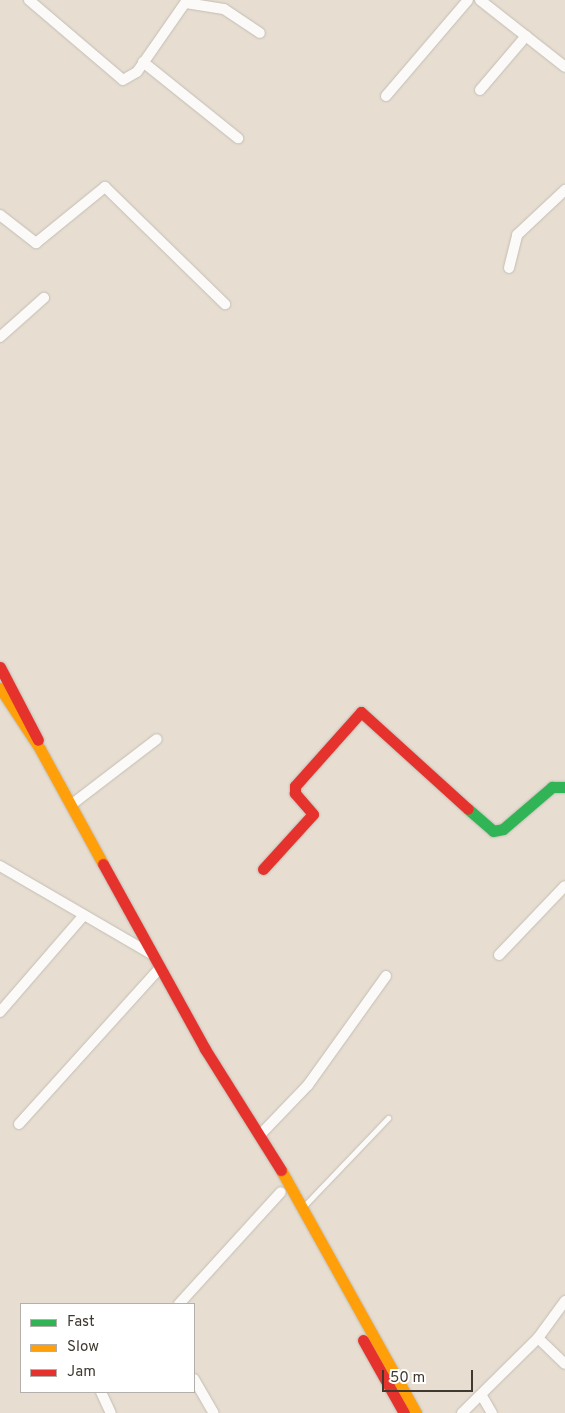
<!DOCTYPE html>
<html>
<head>
<meta charset="utf-8">
<style>
	body { margin:0 }
	#map { position:relative; width:565px; height:1413px; overflow:hidden; background:#e7ded1; font-family:Overpass,sans-serif }
	div>[style] { position:absolute }
	[style*='--x'] { left:calc(var(--x)*1px); top:calc(var(--y)*1px); width:calc(var(--w)*1px); rotate:calc(var(--a)*1deg) }
	.roads { filter:drop-shadow(0 0 1px #c4bdb4) drop-shadow(0 0 1px #c4bdb4) }
	.lane>* { height:5px; margin:-2.5px; padding:0 2.5px; transform-origin:2.5px; border-radius:2.5px; background:#fbfaf8 }
	.street>* { height:10px; margin:-5px; padding:0 5px; transform-origin:5px; border-radius:5px; background:#fbfaf8 }
	.fast>* { height:11px; margin:-5.5px; padding:0 5.5px; transform-origin:5.5px; border-radius:5.5px; background:#30b455 }
	.slow>* { height:11px; margin:-5.5px; padding:0 5.5px; transform-origin:5.5px; border-radius:5.5px; background:#ff9f0a }
	.jam>* { height:11px; margin:-5.5px; padding:0 5.5px; transform-origin:5.5px; border-radius:5.5px; background:#e5322d }
	span { translate:-50% -50%; white-space:nowrap; text-align:center; line-height:1.15; -webkit-text-stroke:4px #fff; paint-order:stroke }
	.legend { position:absolute; left:20px; top:1303px; width:175px; height:90px; box-sizing:border-box; background:#fff; border:1px solid #b3b0ac; margin:0; padding:6px 9px; list-style:none; font-size:15px; color:#403930 }
	.legend li { display:flex; align-items:center; gap:10px; height:25px }
	.legend b { width:25px; border:1px solid #b3b0ac }
	.scale { position:absolute; left:382px; top:1370px; width:91px; height:22px; box-sizing:border-box; border:2px solid #403930; border-top:0; padding-left:6px; font-size:15px; line-height:18px; white-space:nowrap; color:#403930; -webkit-text-stroke:4px #fff; paint-order:stroke }
</style>
</head>
<body>
<div id="map">
	<div class="roads">
		<div class="lane">
			<i style="--x:304;--y:1206;--w:122;--a:-46.3"></i>
		</div>
		<div class="street">
			<i style="--x:29;--y:0;--w:123;--a:40.4"></i>
			<i style="--x:123;--y:80;--w:16;--a:-30"></i>
			<i style="--x:137;--y:72;--w:88;--a:-55.2"></i>
			<i style="--x:480;--y:0;--w:108;--a:38.2"></i>
			<i style="--x:186;--y:3;--w:38;--a:9"></i>
			<i style="--x:224;--y:9;--w:43;--a:33.7"></i>
			<i style="--x:143;--y:62;--w:122;--a:38.7"></i>
			<i style="--x:480;--y:90;--w:71;--a:-49.6"></i>
			<i style="--x:386;--y:96;--w:126;--a:-49.5"></i>
			<i style="--x:0;--y:215;--w:46;--a:37.9"></i>
			<i style="--x:36;--y:243;--w:89;--a:-39.1"></i>
			<i style="--x:105;--y:187;--w:168;--a:44.3"></i>
			<i style="--x:509;--y:268;--w:34;--a:-76"></i>
			<i style="--x:517;--y:235;--w:66;--a:-43.2"></i>
			<i style="--x:0;--y:337;--w:59;--a:-41.6"></i>
			<i style="--x:71;--y:805;--w:108;--a:-37.5"></i>
			<i style="--x:0;--y:866;--w:175;--a:30.2"></i>
			<i style="--x:499;--y:955;--w:95;--a:-46.3"></i>
			<i style="--x:0;--y:1012;--w:128;--a:-49.1"></i>
			<i style="--x:19;--y:1124;--w:210;--a:-47.9"></i>
			<i style="--x:260;--y:1135;--w:69;--a:-46.2"></i>
			<i style="--x:308;--y:1085;--w:134;--a:-54.4"></i>
			<i style="--x:179;--y:1304;--w:151;--a:-47.7"></i>
			<i style="--x:538;--y:1338;--w:37;--a:44"></i>
			<i style="--x:194;--y:1379;--w:39;--a:60"></i>
			<i style="--x:101;--y:1392;--w:23;--a:65"></i>
			<i style="--x:482;--y:1396;--w:20;--a:60"></i>
			<i style="--x:462;--y:1413;--w:107;--a:-44.6"></i>
			<i style="--x:538;--y:1338;--w:46;--a:-53.9"></i>
		</div>
		<div class="fast">
			<i style="--x:468;--y:809;--w:33;--a:41"></i>
			<i style="--x:493;--y:831;--w:10;--a:-11"></i>
			<i style="--x:503;--y:829;--w:65;--a:-40.6"></i>
			<i style="--x:552;--y:787;--w:13;--a:0"></i>
		</div>
		<div class="slow">
			<i style="--x:0;--y:688;--w:73;--a:56.7"></i>
			<i style="--x:40;--y:749;--w:131;--a:61.3"></i>
			<i style="--x:281;--y:1170;--w:278;--a:60.9"></i>
		</div>
		<div class="jam">
			<i style="--x:0;--y:667;--w:82;--a:62.5"></i>
			<i style="--x:103;--y:864;--w:211;--a:61.1"></i>
			<i style="--x:205;--y:1049;--w:143;--a:57.9"></i>
			<i style="--x:263;--y:869;--w:74;--a:-47.7"></i>
			<i style="--x:313;--y:814;--w:28;--a:-131"></i>
			<i style="--x:295;--y:793;--w:7;--a:-90"></i>
			<i style="--x:295;--y:786;--w:99;--a:-48.3"></i>
			<i style="--x:361;--y:712;--w:144;--a:42.2"></i>
			<i style="--x:363;--y:1340;--w:84;--a:60.7"></i>
		</div>
	</div>
	<ul class="legend">
	<li><b style="height:6px;background:#30b455"></b>Fast</li>
	<li><b style="height:6px;background:#ff9f0a"></b>Slow</li>
	<li><b style="height:6px;background:#e5322d"></b>Jam</li>
	</ul>
	<div class="scale">50 m</div>
</div>
</body>
</html>
